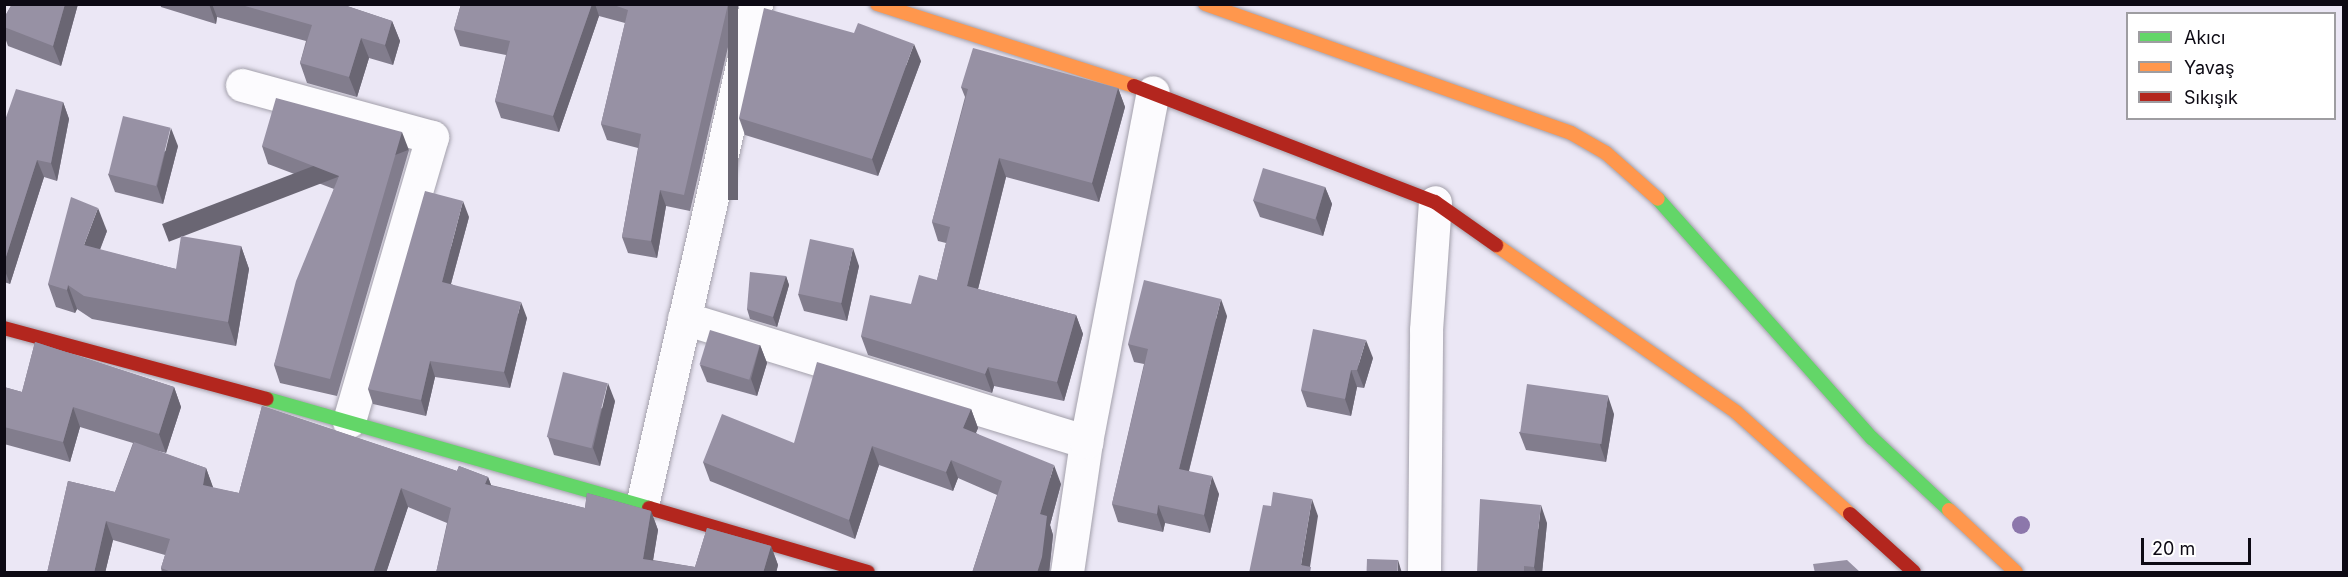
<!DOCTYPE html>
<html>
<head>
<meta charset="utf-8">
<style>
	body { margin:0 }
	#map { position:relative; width:2348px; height:577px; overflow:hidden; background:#ebe7f5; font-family:Inter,sans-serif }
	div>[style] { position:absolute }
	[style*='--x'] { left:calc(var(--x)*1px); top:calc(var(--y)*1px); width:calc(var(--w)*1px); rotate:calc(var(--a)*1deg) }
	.roads { filter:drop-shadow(0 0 2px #a3a0ab) drop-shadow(0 0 2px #a3a0ab) }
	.street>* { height:33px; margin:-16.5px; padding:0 16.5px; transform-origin:16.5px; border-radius:16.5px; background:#fcfbfe }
	.fast>* { height:14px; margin:-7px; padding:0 7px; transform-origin:7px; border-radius:7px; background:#63d668 }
	.slow>* { height:14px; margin:-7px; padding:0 7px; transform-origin:7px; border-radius:7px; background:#ff974d }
	.jam>* { height:14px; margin:-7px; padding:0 7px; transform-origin:7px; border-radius:7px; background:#b3261e }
	.trees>* { width:18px; height:18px; margin:-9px; border-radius:50%; background:#8c77ab }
	.wall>* { inset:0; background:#827d8d }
	.shaded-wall>* { inset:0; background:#6a6673; transform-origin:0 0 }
	.building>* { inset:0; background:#9791a4; transform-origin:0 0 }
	span { translate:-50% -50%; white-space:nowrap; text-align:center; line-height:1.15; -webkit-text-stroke:6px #fff; paint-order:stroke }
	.frame { position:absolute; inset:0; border:6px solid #0d0a14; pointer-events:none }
	.legend { position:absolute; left:2126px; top:12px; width:210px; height:108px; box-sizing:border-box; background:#fff; border:2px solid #9e9da1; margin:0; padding:8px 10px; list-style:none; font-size:18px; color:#0d0a14 }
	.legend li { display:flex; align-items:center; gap:12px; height:30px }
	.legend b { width:30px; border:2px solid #9e9da1 }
	.scale { position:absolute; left:2141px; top:538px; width:110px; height:27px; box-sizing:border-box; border:3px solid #0d0a14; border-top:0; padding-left:8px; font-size:18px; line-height:21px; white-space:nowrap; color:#0d0a14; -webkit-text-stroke:4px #fff; paint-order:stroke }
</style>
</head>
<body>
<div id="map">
	<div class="roads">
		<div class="street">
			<i style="--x:242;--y:85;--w:197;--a:15.3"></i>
			<i style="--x:432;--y:137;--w:296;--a:106.3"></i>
			<i style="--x:684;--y:318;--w:421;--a:17.1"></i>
			<i style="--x:642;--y:505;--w:514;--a:-77.18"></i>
			<i style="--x:1067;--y:572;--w:131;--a:-81.7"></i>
			<i style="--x:1086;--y:442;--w:356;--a:-79.2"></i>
			<i style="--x:1424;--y:572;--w:242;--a:-89.5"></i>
			<i style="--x:1426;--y:330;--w:128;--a:-86"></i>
		</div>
		<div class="fast">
			<i style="--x:1658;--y:199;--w:321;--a:48.2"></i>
			<i style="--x:1872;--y:438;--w:105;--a:43.1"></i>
			<i style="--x:267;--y:399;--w:397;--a:15.9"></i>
		</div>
		<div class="slow">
			<i style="--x:877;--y:4;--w:270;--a:17.7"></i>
			<i style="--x:1205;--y:4;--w:388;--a:19.4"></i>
			<i style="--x:1571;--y:133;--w:40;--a:29.7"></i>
			<i style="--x:1606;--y:153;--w:69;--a:41.5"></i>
			<i style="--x:1496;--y:245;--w:292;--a:34.8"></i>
			<i style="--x:1736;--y:412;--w:153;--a:41.8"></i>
			<i style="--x:1949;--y:510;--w:91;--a:42.8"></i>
		</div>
		<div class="jam">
			<i style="--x:1134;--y:86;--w:323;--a:21.1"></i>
			<i style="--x:1435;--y:202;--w:75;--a:35.2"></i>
			<i style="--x:4;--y:328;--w:272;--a:15.1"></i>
			<i style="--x:649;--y:508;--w:228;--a:16.3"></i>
			<i style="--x:1850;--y:514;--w:86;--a:42.2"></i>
		</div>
	</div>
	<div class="trees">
		<i style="left:2021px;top:525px"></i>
	</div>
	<div class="wall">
		<i style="clip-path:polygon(12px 4px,78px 4px,61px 66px,8px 46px,4px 35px,4px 18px)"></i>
		<i style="clip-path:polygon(160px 4px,341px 4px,392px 21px,400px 41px,393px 65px,369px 58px,357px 97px,307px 83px,300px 63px,306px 41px,217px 17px,216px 24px,161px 7px)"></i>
		<i style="clip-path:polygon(461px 4px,738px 4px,690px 211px,666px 206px,657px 258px,628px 253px,622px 237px,638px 148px,607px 140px,601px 124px,625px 23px,599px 16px,559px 132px,501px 118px,495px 101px,506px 55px,460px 46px,454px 29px)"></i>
		<i style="clip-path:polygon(921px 61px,878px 176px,745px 135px,739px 118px)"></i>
		<i style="clip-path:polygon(961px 87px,1118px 88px,1125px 107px,1099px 202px,1006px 177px,978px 289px,1076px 315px,1083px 334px,1064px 401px,994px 386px,992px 393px,868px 355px,861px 336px,911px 304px,937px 280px,946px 243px,938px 241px,932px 222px,965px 97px)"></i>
		<i style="clip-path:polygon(63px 102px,69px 119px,57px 181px,44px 177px,10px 284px,4px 282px,4px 123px)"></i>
		<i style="clip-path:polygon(178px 146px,163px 204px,115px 192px,108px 174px)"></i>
		<i style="clip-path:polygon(262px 146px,409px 150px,337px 396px,280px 383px,274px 365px,334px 189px,268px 164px)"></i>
		<i style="clip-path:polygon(1325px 187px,1332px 204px,1323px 236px,1260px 217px,1253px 200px)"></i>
		<i style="clip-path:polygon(469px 217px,451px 284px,527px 318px,510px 388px,435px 377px,426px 416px,373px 404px,368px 389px)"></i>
		<i style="clip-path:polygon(107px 231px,100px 250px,176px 269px,241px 246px,249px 269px,236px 346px,92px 319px,77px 309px,75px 313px,56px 307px,48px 284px)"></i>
		<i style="clip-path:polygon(859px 266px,847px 321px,804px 311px,798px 294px)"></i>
		<i style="clip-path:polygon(786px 276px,789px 285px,777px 327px,750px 319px,747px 309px)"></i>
		<i style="clip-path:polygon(1227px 316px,1189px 471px,1219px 494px,1210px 533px,1165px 523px,1163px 532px,1118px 522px,1112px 504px,1144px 364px,1134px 362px,1128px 344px)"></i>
		<i style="clip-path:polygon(35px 342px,174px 387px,181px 407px,166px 453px,154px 450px,206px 468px,213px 488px,239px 493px,262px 406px,457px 471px,459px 466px,488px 477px,491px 485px,585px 508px,587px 493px,651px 511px,658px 530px,653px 560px,695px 567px,707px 528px,771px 546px,778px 565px,776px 573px,436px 573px,447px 523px,408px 507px,386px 573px,162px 573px,161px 568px,165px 555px,113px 540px,105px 573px,47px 573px,68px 481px,115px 492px,133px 443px,80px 427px,70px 462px,4px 444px,4px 387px,22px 392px)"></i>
		<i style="clip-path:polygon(760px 345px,767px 363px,757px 396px,707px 382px,700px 365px)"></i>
		<i style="clip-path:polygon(1373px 358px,1364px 388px,1357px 387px,1351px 416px,1307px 407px,1301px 390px)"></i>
		<i style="clip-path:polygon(615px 401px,600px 466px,554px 455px,548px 437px)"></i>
		<i style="clip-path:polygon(971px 409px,978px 428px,976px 433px,1061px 484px,1050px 525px,1053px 535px,1049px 573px,972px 573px,997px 495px,958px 478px,953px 491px,879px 465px,855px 539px,710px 481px,703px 462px,794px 443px)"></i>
		<i style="clip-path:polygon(1614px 414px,1606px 462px,1526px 450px,1519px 432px)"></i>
		<i style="clip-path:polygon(1547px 523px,1542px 573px,1477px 573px)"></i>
	</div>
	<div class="shaded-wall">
		<i style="clip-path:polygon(65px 4px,78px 4px,61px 66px,53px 46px)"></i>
		<i style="clip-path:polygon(209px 4px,212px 4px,217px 17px,216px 24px)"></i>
		<i style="clip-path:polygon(592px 4px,595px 4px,599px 16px,559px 132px,553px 116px)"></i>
		<i style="left:728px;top:4px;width:10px;height:196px"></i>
		<i style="clip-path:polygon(392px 21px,400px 41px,393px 65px,385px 45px)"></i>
		<i style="clip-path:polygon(361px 38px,369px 58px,357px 97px,349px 77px)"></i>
		<i style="clip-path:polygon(914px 44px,921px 61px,878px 176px,872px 159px)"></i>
		<i style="clip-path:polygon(1118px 88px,1125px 107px,1099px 202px,1092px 183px)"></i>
		<i style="clip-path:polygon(63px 102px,69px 119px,57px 181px,51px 163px)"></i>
		<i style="clip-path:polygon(171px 128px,178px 146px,163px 204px,157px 186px)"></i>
		<i style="left:402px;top:132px;width:19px;height:257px;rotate:69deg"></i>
		<i style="clip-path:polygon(999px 158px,1006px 177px,974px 305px,967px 286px)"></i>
		<i style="clip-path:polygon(37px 160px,44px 177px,10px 284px,4px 268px,4px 263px)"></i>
		<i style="clip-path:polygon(1325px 187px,1332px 204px,1323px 236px,1316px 218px)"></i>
		<i style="clip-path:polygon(660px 190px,666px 206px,657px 258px,651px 241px)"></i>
		<i style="clip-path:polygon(463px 201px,469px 217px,447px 298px,442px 282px)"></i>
		<i style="clip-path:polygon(98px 208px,107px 231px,92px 269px,84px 245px)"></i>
		<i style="clip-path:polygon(241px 246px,249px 269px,236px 346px,228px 322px)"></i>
		<i style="clip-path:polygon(853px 248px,859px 266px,847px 321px,841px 303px)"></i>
		<i style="clip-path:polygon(786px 276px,789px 285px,777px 327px,773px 317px)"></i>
		<i style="clip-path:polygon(68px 285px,77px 309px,75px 313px,67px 290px)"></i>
		<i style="clip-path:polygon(1221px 299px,1227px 316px,1185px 486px,1179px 469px)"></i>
		<i style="clip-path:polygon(521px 302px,527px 318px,510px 388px,504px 372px)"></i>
		<i style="clip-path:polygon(1076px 315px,1083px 334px,1064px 401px,1057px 382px)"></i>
		<i style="clip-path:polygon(1366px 340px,1373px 358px,1364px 388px,1357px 370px)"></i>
		<i style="clip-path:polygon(760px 345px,767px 363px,757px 396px,751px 379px)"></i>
		<i style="clip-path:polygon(430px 361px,435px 377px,426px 416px,421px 400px)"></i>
		<i style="clip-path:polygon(988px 367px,994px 386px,992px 393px,985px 374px)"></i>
		<i style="clip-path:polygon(1351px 370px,1357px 387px,1351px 416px,1345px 399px)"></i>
		<i style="clip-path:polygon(608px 383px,615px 401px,600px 466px,593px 448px)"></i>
		<i style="clip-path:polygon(174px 387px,181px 407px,166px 453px,159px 434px)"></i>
		<i style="clip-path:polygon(1608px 396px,1614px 414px,1606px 462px,1600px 445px)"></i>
		<i style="clip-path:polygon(73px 407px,80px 427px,70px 462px,63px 442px)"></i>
		<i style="clip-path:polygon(971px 409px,978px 428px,970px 446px,963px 428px)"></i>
		<i style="clip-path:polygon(872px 446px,879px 465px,855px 539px,849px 520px)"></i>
		<i style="clip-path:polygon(951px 460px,958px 478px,953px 491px,946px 472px)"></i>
		<i style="clip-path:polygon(1054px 465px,1061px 484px,1050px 525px,1053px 535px,1049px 573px,1037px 573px,1040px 514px)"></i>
		<i style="clip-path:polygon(206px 468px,213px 487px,210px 505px,203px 485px)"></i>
		<i style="clip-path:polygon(1212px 476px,1219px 494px,1210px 533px,1204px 515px)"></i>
		<i style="clip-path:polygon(488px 477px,495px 496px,485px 484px)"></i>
		<i style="clip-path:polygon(401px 488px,408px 507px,386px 573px,373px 573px)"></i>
		<i style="clip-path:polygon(1312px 499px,1318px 516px,1309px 573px,1301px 565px)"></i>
		<i style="clip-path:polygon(1158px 505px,1165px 523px,1163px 532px,1157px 514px)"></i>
		<i style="clip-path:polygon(1541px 505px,1547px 523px,1542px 573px,1536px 573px,1534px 567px)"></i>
		<i style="clip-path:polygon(651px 511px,658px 530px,651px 573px,643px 559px)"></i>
		<i style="clip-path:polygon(106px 521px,113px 540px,105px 573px,94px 573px)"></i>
		<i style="clip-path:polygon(771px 546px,778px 565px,776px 573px,763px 573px)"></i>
		<i style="clip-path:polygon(1398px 560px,1402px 573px,1398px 573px)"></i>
	</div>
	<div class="building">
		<i style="clip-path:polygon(12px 4px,65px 4px,53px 46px,4px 27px,4px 18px)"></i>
		<i style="clip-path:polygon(238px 4px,341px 4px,392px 21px,385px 45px,361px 38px,349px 77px,300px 63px,312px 25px)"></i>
		<i style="clip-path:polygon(461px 4px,592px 4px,553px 116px,495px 101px,510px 41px,454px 29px)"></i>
		<i style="clip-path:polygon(611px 4px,728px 4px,684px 195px,660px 190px,651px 241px,622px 237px,641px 134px,601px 124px,628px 10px)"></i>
		<i style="clip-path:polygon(764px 8px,854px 33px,858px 23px,914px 44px,872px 159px,739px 118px)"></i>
		<i style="clip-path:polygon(973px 48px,1118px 88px,1092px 183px,999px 158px,967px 286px,1076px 315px,1057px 382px,988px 367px,985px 374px,861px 336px,870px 295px,911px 304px,919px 275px,937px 280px,950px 227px,932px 222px,968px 89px,961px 87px)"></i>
		<i style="clip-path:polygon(16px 89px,63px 102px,51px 163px,37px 160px,4px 263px,4px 123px)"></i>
		<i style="clip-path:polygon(276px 98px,402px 132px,330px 379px,274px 365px,296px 281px,339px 176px,262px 146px)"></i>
		<i style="left:123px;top:116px;width:49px;height:60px;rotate:14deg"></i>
		<i style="left:1263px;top:168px;width:65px;height:34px;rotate:17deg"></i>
		<i style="clip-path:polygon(425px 191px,463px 201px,442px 282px,521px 302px,504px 372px,430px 361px,421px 400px,368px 389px)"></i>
		<i style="clip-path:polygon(71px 197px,98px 208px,84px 245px,176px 269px,181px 236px,241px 246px,228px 322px,84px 296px,68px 285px,67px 290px,48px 284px)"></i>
		<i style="left:810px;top:239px;width:44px;height:56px;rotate:12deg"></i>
		<i style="clip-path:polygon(750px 272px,786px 276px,773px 317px,747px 309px)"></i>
		<i style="clip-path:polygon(1144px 280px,1221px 299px,1179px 469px,1212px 476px,1204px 515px,1158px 505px,1157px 514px,1112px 504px,1148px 349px,1128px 344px)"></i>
		<i style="clip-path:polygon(1313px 329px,1366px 340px,1357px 370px,1351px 370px,1345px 399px,1301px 390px)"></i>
		<i style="left:710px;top:330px;width:52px;height:36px;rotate:17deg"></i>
		<i style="clip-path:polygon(35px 342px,174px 387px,159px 434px,73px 407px,63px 442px,4px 427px,4px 387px,22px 392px)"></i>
		<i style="clip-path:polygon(817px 362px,971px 409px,963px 428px,1054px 465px,1040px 514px,1047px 516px,1042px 557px,1037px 573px,972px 573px,1002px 481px,951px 460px,946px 472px,872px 446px,849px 520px,703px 462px,722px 414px,794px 443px)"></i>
		<i style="left:563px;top:372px;width:46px;height:67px;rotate:14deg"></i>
		<i style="left:1527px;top:384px;width:82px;height:49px;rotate:8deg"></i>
		<i style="clip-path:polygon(262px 406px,457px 471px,459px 466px,488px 477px,485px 484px,585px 508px,587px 493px,651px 511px,643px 559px,695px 567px,707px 528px,771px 546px,763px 573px,436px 573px,451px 508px,401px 488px,373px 573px,174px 573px,161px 568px,170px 539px,106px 521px,94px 573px,47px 573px,68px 481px,115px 492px,134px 442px,206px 468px,203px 485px,239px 493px)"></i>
		<i style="clip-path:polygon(1273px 492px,1312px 499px,1301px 565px,1311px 567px,1310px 573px,1249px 573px,1263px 505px,1271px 506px)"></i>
		<i style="clip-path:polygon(1480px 499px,1541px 505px,1534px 567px,1524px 566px,1524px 573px,1477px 573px)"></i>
		<i style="left:1367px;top:559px;width:31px;height:14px;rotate:2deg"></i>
		<i style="clip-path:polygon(1847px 560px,1861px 573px,1815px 573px,1813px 564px)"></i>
	</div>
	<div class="frame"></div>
	<ul class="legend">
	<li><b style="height:8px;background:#63d668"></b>Akıcı</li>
	<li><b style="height:8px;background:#ff974d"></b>Yavaş</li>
	<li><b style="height:8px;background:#b3261e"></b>Sıkışık</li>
	</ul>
	<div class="scale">20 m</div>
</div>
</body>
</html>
